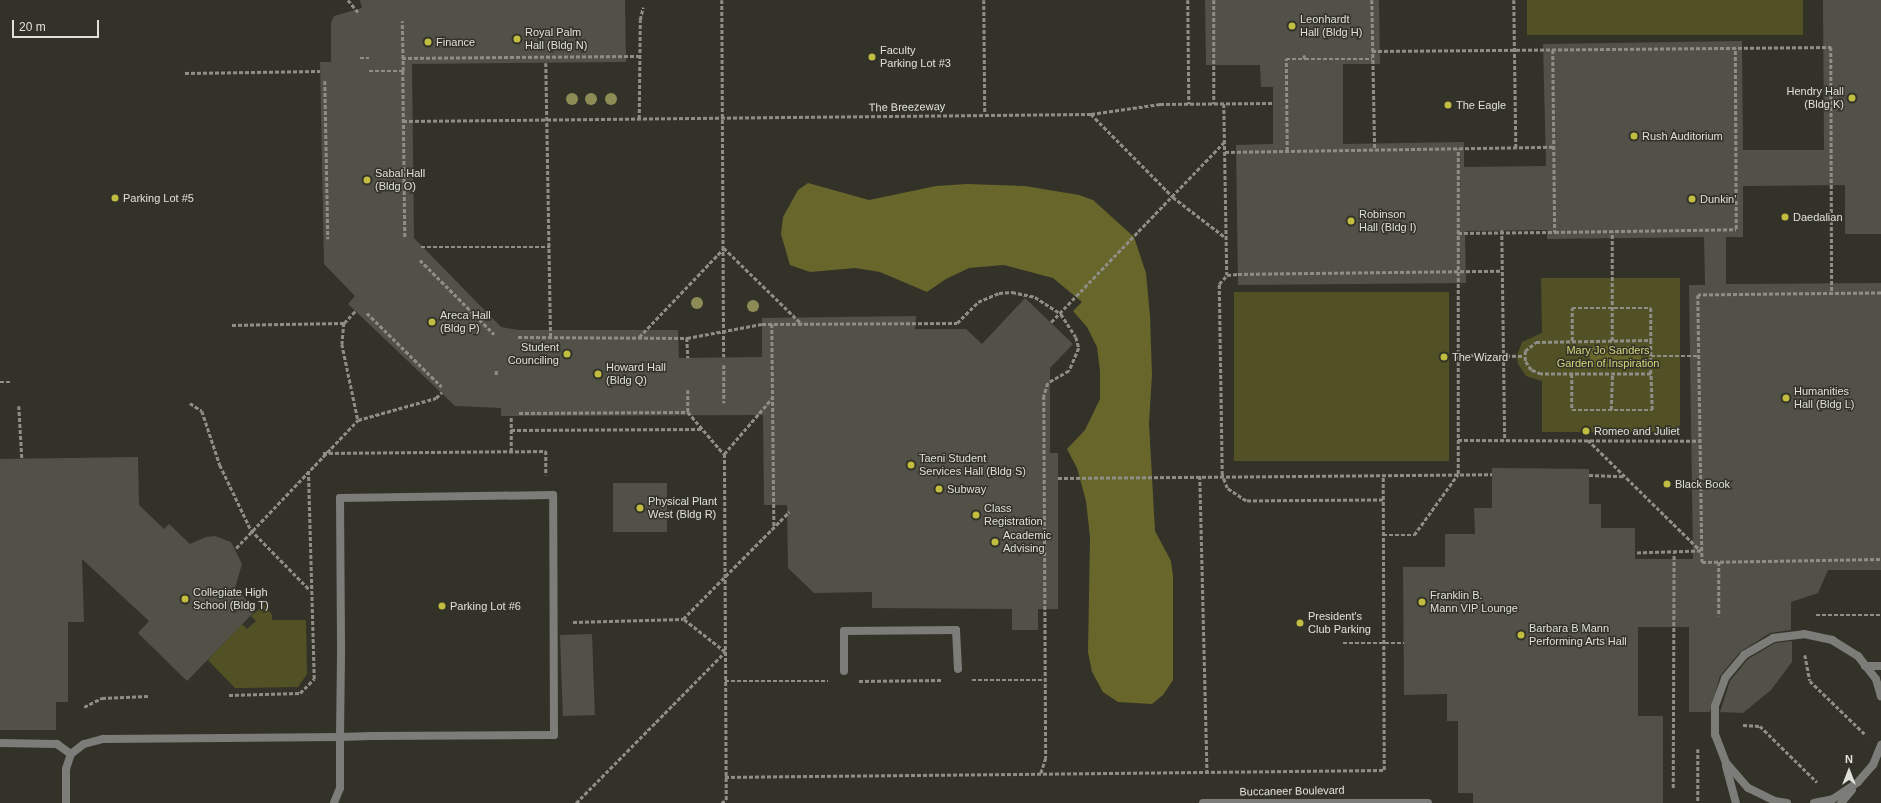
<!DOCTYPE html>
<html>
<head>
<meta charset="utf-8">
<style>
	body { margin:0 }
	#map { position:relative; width:1881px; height:803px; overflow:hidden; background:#323229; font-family:Helvetica,sans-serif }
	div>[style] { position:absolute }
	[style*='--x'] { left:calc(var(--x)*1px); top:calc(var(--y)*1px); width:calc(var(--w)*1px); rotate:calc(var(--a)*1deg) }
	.green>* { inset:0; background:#525125; transform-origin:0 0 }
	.water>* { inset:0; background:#68662a; transform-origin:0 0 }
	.building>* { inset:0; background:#515148; transform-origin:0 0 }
	.path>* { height:2.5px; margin-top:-1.25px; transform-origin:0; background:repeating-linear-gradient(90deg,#8e8e87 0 4px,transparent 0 6px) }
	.service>* { height:8px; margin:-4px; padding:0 4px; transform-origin:4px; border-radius:4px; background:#7c7c78 }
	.trees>* { width:12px; height:12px; margin:-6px; border-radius:50%; background:#8d8c57 }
	.dots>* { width:11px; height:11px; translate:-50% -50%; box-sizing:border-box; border:2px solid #323229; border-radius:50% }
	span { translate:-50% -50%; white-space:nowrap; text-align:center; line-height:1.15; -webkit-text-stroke:3px #323229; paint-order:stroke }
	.poi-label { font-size:11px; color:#e0e0db }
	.left { translate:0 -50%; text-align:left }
	.right { translate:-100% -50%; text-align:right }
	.street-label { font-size:11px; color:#e0e0db }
	.park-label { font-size:11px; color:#d8d67c }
	.north { position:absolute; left:1829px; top:751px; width:40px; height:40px; -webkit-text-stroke:3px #323229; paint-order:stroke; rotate:0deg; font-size:11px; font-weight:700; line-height:16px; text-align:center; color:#e0e0db }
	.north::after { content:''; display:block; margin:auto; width:14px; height:18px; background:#e0e0db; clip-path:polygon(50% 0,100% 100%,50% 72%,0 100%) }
	.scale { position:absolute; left:12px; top:20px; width:87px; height:18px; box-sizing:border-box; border:2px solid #e0e0db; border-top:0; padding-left:5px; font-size:12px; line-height:14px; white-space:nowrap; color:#e0e0db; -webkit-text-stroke:3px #323229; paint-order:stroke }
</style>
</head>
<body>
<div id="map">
	<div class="green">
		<i style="left:1527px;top:0;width:276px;height:35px"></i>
		<i style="clip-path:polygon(1541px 278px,1680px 278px,1680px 432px,1542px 432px,1542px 381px,1526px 376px,1518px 364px,1517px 356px,1522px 342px,1542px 333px)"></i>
		<i style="left:1449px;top:292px;width:169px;height:215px;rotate:90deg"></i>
		<i style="clip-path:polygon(264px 605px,272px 615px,272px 620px,306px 620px,307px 674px,298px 687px,235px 688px,208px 660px,242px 624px,247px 629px,256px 621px,251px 616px)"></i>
	</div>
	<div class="water">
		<i style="clip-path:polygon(808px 183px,869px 200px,936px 186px,967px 184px,1025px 186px,1079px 195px,1093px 200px,1134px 237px,1146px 273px,1150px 316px,1152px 375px,1149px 423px,1155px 531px,1171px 561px,1173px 576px,1173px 680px,1163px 695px,1152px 704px,1118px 702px,1103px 692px,1092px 672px,1088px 652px,1090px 537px,1086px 501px,1077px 468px,1067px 449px,1085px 430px,1100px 399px,1100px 371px,1097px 347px,1087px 327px,1073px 311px,1082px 302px,1053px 278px,1004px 265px,969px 268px,946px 279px,927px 292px,880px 272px,855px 268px,810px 272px,790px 265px,781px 234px,783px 217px,798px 190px)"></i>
		<i style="left:1590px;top:346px;width:51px;height:21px"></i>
	</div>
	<div class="building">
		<i style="clip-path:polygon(360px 0,625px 0,626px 62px,412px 64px,414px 238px,501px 327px,518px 330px,678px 330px,679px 358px,762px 357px,762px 318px,916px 316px,915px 329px,966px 329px,982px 344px,1025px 298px,1073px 344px,1050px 368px,1050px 453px,1058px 453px,1058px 609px,1038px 609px,1038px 630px,1012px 630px,1012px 609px,872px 608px,872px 592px,814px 593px,788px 568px,787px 505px,764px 505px,763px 415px,501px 416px,501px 408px,455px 406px,348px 304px,355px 296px,324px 264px,320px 62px,331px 62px,331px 23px,334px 16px,362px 8px)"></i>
		<i style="clip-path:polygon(1205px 0,1379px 0,1380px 64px,1343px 64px,1343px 144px,1464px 142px,1464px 167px,1546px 166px,1543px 44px,1742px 41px,1743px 150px,1824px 150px,1823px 0,1881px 0,1881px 234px,1845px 234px,1845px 185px,1743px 186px,1743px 237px,1726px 237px,1726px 284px,1881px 283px,1881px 570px,1828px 570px,1818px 593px,1791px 602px,1791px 630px,1770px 633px,1740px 652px,1720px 676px,1710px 712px,1689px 712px,1689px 627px,1638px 627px,1638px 716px,1663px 716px,1663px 803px,1473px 803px,1473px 793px,1458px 793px,1458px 721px,1447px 721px,1447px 694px,1404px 695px,1403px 567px,1445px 567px,1445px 534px,1475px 534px,1474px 508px,1492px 508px,1492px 468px,1589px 469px,1589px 504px,1601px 504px,1601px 528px,1635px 528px,1635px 559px,1693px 559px,1689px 285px,1705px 285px,1704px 237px,1547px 239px,1547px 230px,1465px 231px,1466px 283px,1238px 285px,1236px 145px,1273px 144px,1273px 87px,1261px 87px,1260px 65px,1206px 65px)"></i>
		<i style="clip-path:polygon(138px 457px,139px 505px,164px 529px,169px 524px,190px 544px,206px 537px,215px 536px,231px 542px,242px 564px,235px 588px,256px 610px,187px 681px,138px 633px,149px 621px,82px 559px,84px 622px,68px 622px,68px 702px,56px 702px,56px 730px,0 730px,0 459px)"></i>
		<i style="left:667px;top:483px;width:49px;height:54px;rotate:90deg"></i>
		<i style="left:592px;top:634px;width:81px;height:32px;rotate:88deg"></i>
		<i style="clip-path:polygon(1792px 641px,1792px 662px,1771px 690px,1743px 713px,1720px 712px,1730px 681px,1748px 659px,1775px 643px)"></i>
	</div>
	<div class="path">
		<i style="--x:348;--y:0;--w:16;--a:50"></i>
		<i style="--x:722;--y:0;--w:357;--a:89.7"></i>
		<i style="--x:984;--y:0;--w:114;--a:89.5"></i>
		<i style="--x:1188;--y:0;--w:104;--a:89.4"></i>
		<i style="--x:1214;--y:0;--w:104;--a:90"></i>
		<i style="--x:1372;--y:0;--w:150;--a:88.9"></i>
		<i style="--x:1514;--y:0;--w:148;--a:89.2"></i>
		<i style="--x:1553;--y:50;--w:182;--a:89.4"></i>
		<i style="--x:1555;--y:232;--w:181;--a:-0.9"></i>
		<i style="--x:1736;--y:229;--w:181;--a:-90.3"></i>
		<i style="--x:1372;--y:51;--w:459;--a:-0.5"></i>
		<i style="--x:1831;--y:47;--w:247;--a:89.8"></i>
		<i style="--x:1304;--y:55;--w:4;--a:76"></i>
		<i style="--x:1305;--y:59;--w:67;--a:0"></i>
		<i style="--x:360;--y:58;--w:9;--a:0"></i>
		<i style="--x:402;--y:58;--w:237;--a:-0.5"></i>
		<i style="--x:546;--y:63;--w:274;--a:89"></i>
		<i style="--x:369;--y:71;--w:34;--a:0"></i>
		<i style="--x:403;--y:71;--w:50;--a:-91.1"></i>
		<i style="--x:403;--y:71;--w:167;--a:89.3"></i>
		<i style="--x:185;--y:73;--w:135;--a:-0.8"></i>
		<i style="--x:325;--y:81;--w:158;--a:88.9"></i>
		<i style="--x:1224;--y:104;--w:171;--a:89"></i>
		<i style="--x:1091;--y:114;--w:117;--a:45.3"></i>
		<i style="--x:1173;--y:197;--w:66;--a:37.6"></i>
		<i style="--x:639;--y:119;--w:99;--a:-89.4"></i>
		<i style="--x:640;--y:20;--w:13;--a:-77"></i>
		<i style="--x:403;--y:121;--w:688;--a:-0.58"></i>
		<i style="--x:1091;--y:114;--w:70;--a:-8.2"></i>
		<i style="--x:1160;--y:104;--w:113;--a:-0.5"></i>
		<i style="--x:1287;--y:151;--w:92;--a:-90.6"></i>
		<i style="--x:1286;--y:59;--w:19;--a:0"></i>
		<i style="--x:1225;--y:152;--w:330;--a:-0.9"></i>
		<i style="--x:1502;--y:230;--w:210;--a:89.2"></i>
		<i style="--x:1458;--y:233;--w:97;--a:-0.6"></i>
		<i style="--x:421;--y:247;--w:129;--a:0"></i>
		<i style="--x:420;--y:260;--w:105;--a:45"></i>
		<i style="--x:1881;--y:293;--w:183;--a:179.4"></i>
		<i style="--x:1698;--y:295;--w:267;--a:89.1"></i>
		<i style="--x:1702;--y:562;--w:179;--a:-1"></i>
		<i style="--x:367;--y:313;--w:105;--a:44.6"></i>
		<i style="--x:1051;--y:322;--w:250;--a:-46.1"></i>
		<i style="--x:344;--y:323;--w:21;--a:95"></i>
		<i style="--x:342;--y:344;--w:78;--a:78.1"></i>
		<i style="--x:772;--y:324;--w:203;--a:89.4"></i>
		<i style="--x:232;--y:325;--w:112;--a:-1"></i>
		<i style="--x:344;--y:323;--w:18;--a:-47"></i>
		<i style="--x:518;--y:337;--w:169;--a:0.3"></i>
		<i style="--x:687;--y:338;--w:76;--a:-10.6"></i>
		<i style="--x:762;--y:324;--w:195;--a:-0.3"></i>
		<i style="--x:957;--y:323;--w:30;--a:-45"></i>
		<i style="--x:978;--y:302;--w:23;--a:-23"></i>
		<i style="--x:999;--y:293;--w:13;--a:-4"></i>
		<i style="--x:1012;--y:292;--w:24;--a:12"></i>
		<i style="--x:1035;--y:297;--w:31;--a:33"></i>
		<i style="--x:1061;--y:314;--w:27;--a:57"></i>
		<i style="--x:1076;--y:337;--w:11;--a:75"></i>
		<i style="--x:1079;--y:348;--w:25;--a:113"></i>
		<i style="--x:1069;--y:371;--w:24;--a:150"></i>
		<i style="--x:1048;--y:383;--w:14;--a:107"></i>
		<i style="--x:1044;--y:396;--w:362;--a:89.7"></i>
		<i style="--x:1046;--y:758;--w:16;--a:108"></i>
		<i style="--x:639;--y:337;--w:123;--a:-46.3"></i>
		<i style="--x:724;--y:248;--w:109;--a:44.3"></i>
		<i style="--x:687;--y:338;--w:20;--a:87"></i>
		<i style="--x:1651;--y:340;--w:34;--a:90"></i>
		<i style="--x:1651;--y:374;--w:110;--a:180"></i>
		<i style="--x:1541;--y:374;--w:11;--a:-158"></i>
		<i style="--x:1531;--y:370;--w:11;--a:-124"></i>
		<i style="--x:1525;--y:361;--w:10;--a:-90"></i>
		<i style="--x:1525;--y:351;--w:14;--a:-39"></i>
		<i style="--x:1536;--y:342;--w:115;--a:-1"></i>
		<i style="--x:1572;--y:341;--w:33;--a:-90"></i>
		<i style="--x:1572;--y:308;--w:79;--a:0"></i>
		<i style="--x:1651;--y:308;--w:32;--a:90"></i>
		<i style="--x:1612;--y:341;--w:110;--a:-90"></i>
		<i style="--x:1458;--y:355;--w:66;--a:0.9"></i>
		<i style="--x:1651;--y:356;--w:48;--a:0"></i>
		<i style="--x:724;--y:365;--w:38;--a:90"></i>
		<i style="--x:1572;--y:374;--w:36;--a:90"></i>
		<i style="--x:1572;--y:410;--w:80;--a:0"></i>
		<i style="--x:1652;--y:410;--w:36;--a:-92"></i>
		<i style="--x:496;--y:375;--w:5;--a:-90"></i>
		<i style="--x:0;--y:382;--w:11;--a:0"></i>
		<i style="--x:688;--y:390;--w:22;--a:90"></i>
		<i style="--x:190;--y:403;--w:14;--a:34"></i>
		<i style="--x:202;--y:411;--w:57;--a:71.6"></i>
		<i style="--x:220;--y:465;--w:72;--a:64.5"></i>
		<i style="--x:251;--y:530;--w:84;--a:45.5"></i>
		<i style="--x:19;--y:406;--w:52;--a:86.7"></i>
		<i style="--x:1611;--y:410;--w:36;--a:-88"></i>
		<i style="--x:519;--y:413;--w:169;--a:-0.3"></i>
		<i style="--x:688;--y:412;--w:55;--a:49.4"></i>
		<i style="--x:511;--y:430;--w:191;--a:-0.3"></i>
		<i style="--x:1458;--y:440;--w:242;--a:0.2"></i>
		<i style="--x:1588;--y:440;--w:158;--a:44.5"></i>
		<i style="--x:1701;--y:551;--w:66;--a:178.3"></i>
		<i style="--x:511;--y:452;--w:36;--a:-90"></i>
		<i style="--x:323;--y:453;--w:223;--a:-0.5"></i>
		<i style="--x:546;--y:451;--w:24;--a:90"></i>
		<i style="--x:1589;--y:475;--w:34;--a:2"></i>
		<i style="--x:1200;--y:476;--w:296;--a:88.6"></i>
		<i style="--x:1058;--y:478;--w:434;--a:-0.5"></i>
		<i style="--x:1383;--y:500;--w:137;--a:179.6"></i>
		<i style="--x:1246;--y:501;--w:23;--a:-146"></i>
		<i style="--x:1227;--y:488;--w:14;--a:-111"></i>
		<i style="--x:1222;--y:475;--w:191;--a:-90.9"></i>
		<i style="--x:1219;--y:284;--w:12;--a:-48"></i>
		<i style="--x:1227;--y:275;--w:11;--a:-5"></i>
		<i style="--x:1238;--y:274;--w:264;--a:-0.7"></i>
		<i style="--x:1383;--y:535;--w:31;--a:0"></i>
		<i style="--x:1414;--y:535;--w:75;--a:-54.2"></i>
		<i style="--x:1458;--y:474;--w:325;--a:-90"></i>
		<i style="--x:236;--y:548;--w:177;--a:-46.4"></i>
		<i style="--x:358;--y:420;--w:81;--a:-15.8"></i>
		<i style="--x:436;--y:398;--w:8;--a:-45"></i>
		<i style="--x:1719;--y:562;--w:54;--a:90"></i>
		<i style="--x:1816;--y:615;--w:65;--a:0"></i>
		<i style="--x:573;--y:622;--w:110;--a:-1.6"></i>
		<i style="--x:1343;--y:643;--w:61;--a:0"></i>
		<i style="--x:1805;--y:655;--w:26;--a:79"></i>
		<i style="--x:1810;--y:681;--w:78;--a:44"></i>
		<i style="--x:972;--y:680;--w:73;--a:0"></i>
		<i style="--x:725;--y:681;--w:103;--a:0"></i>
		<i style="--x:859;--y:681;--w:83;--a:-0.7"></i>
		<i style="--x:229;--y:695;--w:71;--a:-1.6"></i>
		<i style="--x:300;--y:693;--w:20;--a:-45"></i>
		<i style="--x:314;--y:679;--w:209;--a:-91.6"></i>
		<i style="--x:84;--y:707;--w:20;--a:-27"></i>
		<i style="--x:102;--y:698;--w:46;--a:-2.5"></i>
		<i style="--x:1743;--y:725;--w:17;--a:3"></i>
		<i style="--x:1760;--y:726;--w:80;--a:44.5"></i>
		<i style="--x:1698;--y:749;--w:54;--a:90"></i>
		<i style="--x:725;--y:777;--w:659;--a:-0.61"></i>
		<i style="--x:1384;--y:770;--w:295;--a:-90.2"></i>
		<i style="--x:1673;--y:788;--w:235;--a:-89.8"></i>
		<i style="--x:576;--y:803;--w:212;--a:-45.4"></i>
		<i style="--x:725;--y:652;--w:53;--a:-141.8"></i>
		<i style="--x:683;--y:619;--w:151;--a:-45.3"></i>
		<i style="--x:721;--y:803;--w:6;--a:-31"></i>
		<i style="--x:726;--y:800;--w:346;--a:-90.3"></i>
		<i style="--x:724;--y:454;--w:75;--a:-49.3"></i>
	</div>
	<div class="service">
		<i style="--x:1865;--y:666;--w:16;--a:0"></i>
		<i style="--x:844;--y:671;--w:40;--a:-90"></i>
		<i style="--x:844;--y:631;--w:112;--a:-0.5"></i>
		<i style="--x:956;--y:630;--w:39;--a:87"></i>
		<i style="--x:0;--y:743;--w:57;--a:1"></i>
		<i style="--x:57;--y:744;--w:17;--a:36"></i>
		<i style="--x:1726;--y:766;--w:38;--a:75"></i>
		<i style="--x:66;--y:803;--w:34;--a:-90"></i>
		<i style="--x:66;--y:769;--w:16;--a:-72"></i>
		<i style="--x:71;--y:754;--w:16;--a:-38"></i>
		<i style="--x:84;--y:744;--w:20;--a:-15"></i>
		<i style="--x:103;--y:739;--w:237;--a:-0.5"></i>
		<i style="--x:340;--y:737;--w:32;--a:-2"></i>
		<i style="--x:372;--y:736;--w:182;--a:-0.3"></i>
		<i style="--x:554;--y:735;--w:240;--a:-90.2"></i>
		<i style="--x:553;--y:495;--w:213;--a:179.2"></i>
		<i style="--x:340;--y:498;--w:157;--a:89.6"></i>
		<i style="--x:341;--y:655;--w:82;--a:90.7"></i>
		<i style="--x:340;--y:737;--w:51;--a:90"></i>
		<i style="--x:340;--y:788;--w:16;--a:112"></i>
		<i style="--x:1203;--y:803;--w:225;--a:0"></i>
		<i style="--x:1787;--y:803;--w:12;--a:-171"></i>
		<i style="--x:1775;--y:801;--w:30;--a:-154"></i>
		<i style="--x:1748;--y:788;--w:33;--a:-131"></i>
		<i style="--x:1726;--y:763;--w:30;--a:-111"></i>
		<i style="--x:1715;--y:735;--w:29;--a:-90"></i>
		<i style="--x:1715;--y:706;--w:30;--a:-70"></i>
		<i style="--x:1725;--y:678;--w:30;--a:-50"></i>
		<i style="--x:1744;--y:655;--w:34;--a:-30"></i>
		<i style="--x:1773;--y:638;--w:31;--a:-7"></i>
		<i style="--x:1804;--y:634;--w:29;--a:12"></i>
		<i style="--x:1832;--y:640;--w:31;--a:32"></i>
		<i style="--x:1858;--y:656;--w:29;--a:52"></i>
		<i style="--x:1876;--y:679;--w:18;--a:74"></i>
		<i style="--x:1814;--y:803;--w:19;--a:-12"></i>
		<i style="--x:1833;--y:799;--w:30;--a:-34"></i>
		<i style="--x:1858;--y:782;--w:23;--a:-49"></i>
		<i style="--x:1873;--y:765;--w:22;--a:-68"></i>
		<i style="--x:1841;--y:803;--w:17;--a:-50"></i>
	</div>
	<div class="trees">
		<i style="left:572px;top:99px"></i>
		<i style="left:591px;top:99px"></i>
		<i style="left:611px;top:99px"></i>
		<i style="left:697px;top:303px"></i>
		<i style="left:753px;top:306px"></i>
	</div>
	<div class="dots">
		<i style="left:1292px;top:26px;background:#c1bd40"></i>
		<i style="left:517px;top:39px;background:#c1bd40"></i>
		<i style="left:428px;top:42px;background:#c1bd40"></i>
		<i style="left:872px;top:57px;background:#c1bd40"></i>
		<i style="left:1852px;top:98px;background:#c1bd40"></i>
		<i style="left:1448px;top:105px;background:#c1bd40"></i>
		<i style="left:1634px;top:136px;background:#c1bd40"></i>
		<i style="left:367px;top:180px;background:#c1bd40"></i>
		<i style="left:115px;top:198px;background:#c1bd40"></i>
		<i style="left:1692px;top:199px;background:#c1bd40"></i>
		<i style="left:1785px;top:217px;background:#c1bd40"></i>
		<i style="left:1351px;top:221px;background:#c1bd40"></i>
		<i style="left:432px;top:322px;background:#c1bd40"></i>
		<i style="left:567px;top:354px;background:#c1bd40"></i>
		<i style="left:1444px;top:357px;background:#c1bd40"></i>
		<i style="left:598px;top:374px;background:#c1bd40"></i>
		<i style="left:1786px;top:398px;background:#c1bd40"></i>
		<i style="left:1586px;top:431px;background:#c1bd40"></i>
		<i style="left:911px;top:465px;background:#c1bd40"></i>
		<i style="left:1667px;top:484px;background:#c1bd40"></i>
		<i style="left:939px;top:489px;background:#c1bd40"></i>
		<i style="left:640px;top:508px;background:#c1bd40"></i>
		<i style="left:976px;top:515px;background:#c1bd40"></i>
		<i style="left:995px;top:542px;background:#c1bd40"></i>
		<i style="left:185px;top:599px;background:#c1bd40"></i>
		<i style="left:1422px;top:602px;background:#c1bd40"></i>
		<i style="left:442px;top:606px;background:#c1bd40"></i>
		<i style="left:1300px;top:623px;background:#c1bd40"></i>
		<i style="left:1521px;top:635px;background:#c1bd40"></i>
	</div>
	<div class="poi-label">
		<span class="left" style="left:1300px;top:26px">Leonhardt<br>Hall (Bldg H)</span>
		<span class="left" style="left:525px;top:39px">Royal Palm<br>Hall (Bldg N)</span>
		<span class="left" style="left:436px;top:42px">Finance</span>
		<span class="left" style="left:880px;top:57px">Faculty<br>Parking Lot #3</span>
		<span class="right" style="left:1844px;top:98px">Hendry Hall<br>(Bldg K)</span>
		<span class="left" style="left:1456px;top:105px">The Eagle</span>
		<span class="left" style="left:1642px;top:136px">Rush Auditorium</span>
		<span class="left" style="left:375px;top:180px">Sabal Hall<br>(Bldg O)</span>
		<span class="left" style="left:123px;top:198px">Parking Lot #5</span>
		<span class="left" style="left:1700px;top:199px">Dunkin'</span>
		<span class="left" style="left:1359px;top:221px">Robinson<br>Hall (Bldg I)</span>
		<span class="left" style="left:1793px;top:217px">Daedalian</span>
		<span class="left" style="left:440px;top:322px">Areca Hall<br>(Bldg P)</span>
		<span class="right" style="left:559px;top:354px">Student<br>Counciling</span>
		<span class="left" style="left:1452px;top:357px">The Wizard</span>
		<span class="left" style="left:606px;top:374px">Howard Hall<br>(Bldg Q)</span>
		<span class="left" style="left:1794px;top:398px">Humanities<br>Hall (Bldg L)</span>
		<span class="left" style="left:1594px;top:431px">Romeo and Juliet</span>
		<span class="left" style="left:919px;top:465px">Taeni Student<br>Services Hall (Bldg S)</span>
		<span class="left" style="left:1675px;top:484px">Black Book</span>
		<span class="left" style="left:947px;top:489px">Subway</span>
		<span class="left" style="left:648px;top:508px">Physical Plant<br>West (Bldg R)</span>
		<span class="left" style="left:984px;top:515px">Class<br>Registration</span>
		<span class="left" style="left:1003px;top:542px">Academic<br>Advising</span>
		<span class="left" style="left:193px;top:599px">Collegiate High<br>School (Bldg T)</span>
		<span class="left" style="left:1430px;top:602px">Franklin B.<br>Mann VIP Lounge</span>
		<span class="left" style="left:450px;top:606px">Parking Lot #6</span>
		<span class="left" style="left:1308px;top:623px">President's<br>Club Parking</span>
		<span class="left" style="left:1529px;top:635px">Barbara B Mann<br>Performing Arts Hall</span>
	</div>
	<div class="street-label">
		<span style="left:907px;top:107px;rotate:-1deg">The Breezeway</span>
		<span style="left:1292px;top:791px;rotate:-1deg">Buccaneer Boulevard</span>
	</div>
	<div class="park-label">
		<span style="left:1608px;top:357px">Mary Jo Sanders<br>Garden of Inspiration</span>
	</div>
	<div class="north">N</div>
	<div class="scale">20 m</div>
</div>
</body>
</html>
